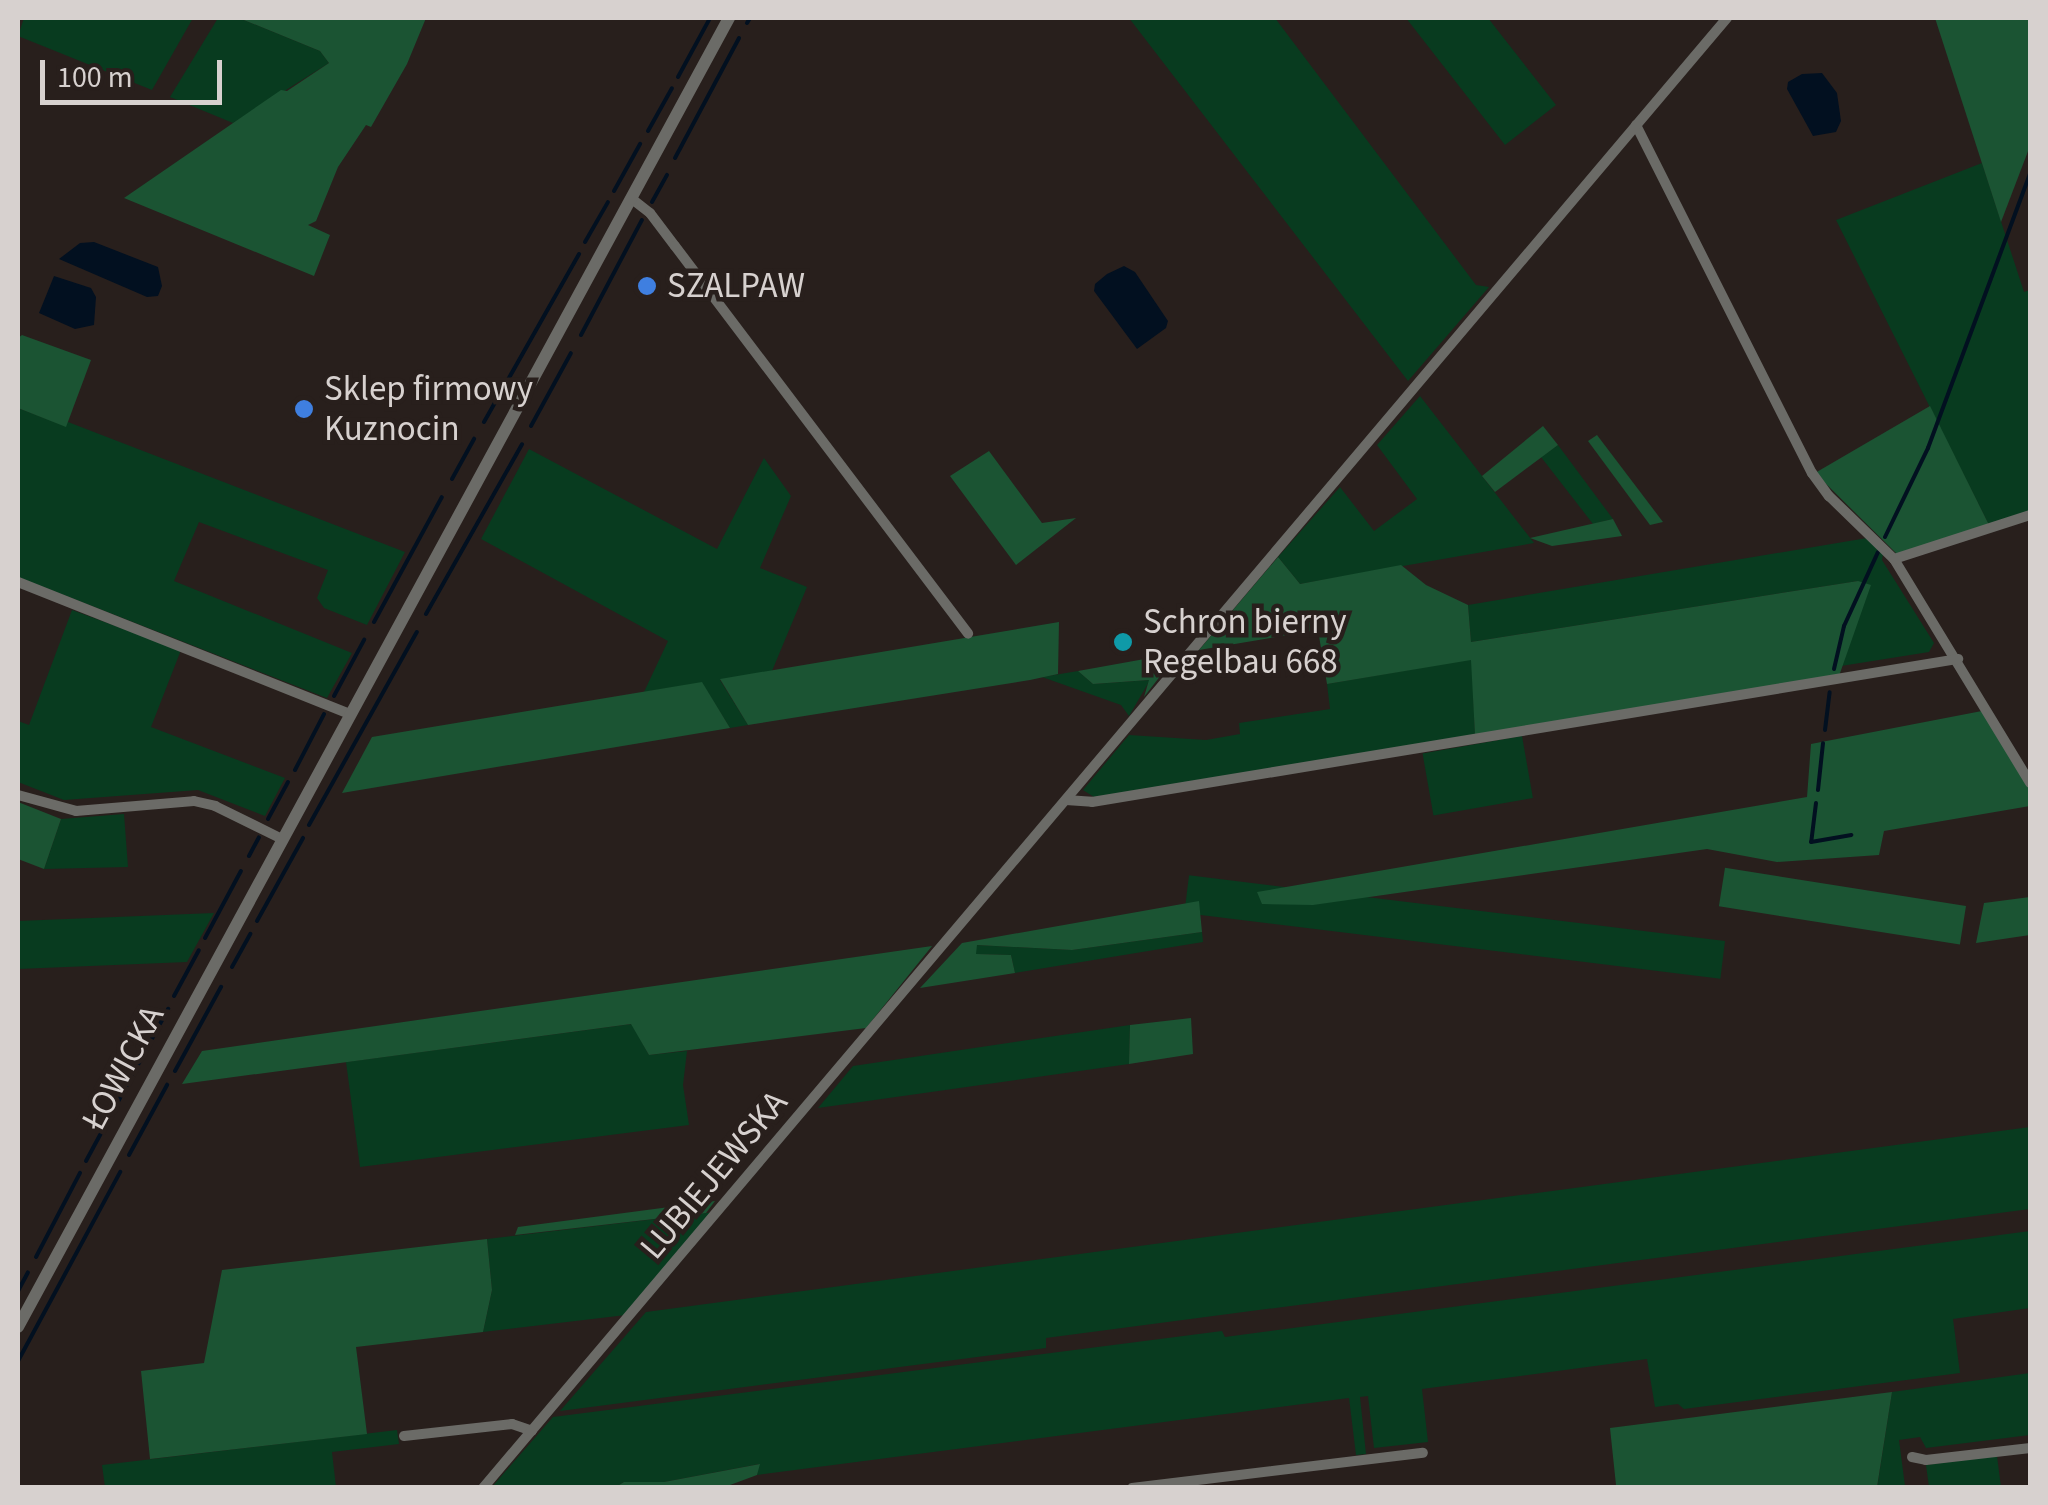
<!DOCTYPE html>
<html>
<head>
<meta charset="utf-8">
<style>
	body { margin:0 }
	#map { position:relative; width:2048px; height:1505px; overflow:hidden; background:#281f1c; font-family:"Source Sans 3",sans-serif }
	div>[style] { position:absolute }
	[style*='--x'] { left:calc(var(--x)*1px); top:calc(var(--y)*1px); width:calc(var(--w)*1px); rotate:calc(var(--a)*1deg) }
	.green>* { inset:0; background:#083b1f; transform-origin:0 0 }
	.forest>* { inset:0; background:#1b5433; transform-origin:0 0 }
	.water>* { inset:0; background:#021020 }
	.stream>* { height:4px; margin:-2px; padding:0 2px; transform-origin:2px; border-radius:2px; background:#021020 }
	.minor>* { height:10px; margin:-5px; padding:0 5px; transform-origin:5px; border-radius:5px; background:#6b6b67 }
	.tertiary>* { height:12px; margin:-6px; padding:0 6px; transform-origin:6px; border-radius:6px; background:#6b6b67 }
	.dots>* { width:28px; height:28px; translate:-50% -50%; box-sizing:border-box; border:5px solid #281f1c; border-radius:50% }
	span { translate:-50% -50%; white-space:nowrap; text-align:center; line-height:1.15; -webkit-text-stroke:9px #281f1c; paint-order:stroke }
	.poi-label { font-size:35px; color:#d7d1cf }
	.left { translate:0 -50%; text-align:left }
	.street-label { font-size:35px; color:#d7d1cf }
	.frame { position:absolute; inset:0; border:20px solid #d7d1cf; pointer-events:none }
	.scale { position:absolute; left:40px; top:60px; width:182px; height:45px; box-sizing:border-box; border:5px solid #d7d1cf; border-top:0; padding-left:12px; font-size:30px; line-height:35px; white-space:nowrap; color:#d7d1cf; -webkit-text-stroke:8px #281f1c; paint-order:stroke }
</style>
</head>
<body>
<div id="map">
	<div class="green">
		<i style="clip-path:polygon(24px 18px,193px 18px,152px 90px,18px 36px)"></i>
		<i style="clip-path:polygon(218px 18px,239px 18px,320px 51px,329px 63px,233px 123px,170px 97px)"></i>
		<i style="clip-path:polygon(1129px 18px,1275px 18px,1476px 285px,1489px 287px,1408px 381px)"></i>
		<i style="clip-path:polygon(1406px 18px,1488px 18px,1556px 105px,1505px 145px)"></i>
		<i style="clip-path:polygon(1982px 163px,2024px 292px,2030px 290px,2030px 512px,1989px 525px,1836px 220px)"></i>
		<i style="clip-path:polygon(1420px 396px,1534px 543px,1300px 584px,1278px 557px,1340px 487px,1374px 531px,1417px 499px,1377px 445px)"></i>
		<i style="clip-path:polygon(18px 408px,65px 426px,68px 422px,405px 552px,367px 625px,324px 608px,317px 598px,328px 570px,199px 522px,174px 581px,352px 653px,327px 698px,18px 577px)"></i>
		<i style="clip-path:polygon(1558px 445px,1613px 519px,1593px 524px,1541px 457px)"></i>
		<i style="clip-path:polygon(529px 449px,717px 549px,764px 458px,791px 496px,760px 568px,807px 587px,772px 671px,720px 680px,748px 725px,730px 728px,702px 683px,644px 692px,668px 641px,481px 539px)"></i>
		<i style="clip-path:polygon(1867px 538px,1883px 554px,1882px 560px,1934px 643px,1929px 652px,1841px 666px,1858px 581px,1471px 642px,1468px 605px)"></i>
		<i style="clip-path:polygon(72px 610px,181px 650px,151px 727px,285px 778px,265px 816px,198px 790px,64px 800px,18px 782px,18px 721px,29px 725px)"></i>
		<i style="clip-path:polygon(1472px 659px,1475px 735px,1094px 797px,1083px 790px,1129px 735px,1206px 740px,1240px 734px,1239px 723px,1330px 709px,1327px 684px)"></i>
		<i style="clip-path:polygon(1078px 671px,1093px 684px,1150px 680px,1129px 716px,1121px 705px,1042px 677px)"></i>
		<i style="left:1522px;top:736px;width:63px;height:101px;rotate:80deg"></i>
		<i style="clip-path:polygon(124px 814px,128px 867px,44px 869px,61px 819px)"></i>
		<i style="clip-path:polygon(214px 913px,187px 962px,18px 969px,18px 921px)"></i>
		<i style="clip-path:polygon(1202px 932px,1203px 942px,1015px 973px,1011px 955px,975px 954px,976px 945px,1072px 950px)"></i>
		<i style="left:1725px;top:941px;width:38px;height:540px;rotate:97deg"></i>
		<i style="clip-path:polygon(632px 1024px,649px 1055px,687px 1051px,683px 1085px,689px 1125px,360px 1167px,346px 1062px)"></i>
		<i style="clip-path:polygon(1130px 1025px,1129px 1064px,818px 1108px,853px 1066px)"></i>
		<i style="clip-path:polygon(2030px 1127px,2030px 1209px,1046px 1338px,1046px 1348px,560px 1411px,646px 1312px)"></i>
		<i style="clip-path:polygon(715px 1212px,626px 1315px,483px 1332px,492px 1290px,487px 1239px)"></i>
		<i style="clip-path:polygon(2030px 1231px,2030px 1308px,1953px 1319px,1960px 1373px,1684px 1409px,1678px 1404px,1655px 1407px,1647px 1359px,1422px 1389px,1428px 1442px,1374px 1448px,1368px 1396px,1360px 1397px,1366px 1454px,1356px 1455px,1349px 1398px,757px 1475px,759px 1464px,664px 1482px,624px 1482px,616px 1487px,491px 1488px,553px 1417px,1222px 1331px,1225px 1337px)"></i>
		<i style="clip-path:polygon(2030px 1373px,2030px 1435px,1926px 1448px,1920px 1437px,1899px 1440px,1905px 1486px,1877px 1488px,1892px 1392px)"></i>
		<i style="clip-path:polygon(397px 1430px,399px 1444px,332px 1452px,336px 1487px,105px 1487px,102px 1465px)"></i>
		<i style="clip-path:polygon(1997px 1456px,2001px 1487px,1929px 1487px,1926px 1465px)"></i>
	</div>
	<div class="forest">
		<i style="clip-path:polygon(239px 18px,426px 18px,407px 64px,371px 127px,366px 125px,338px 167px,316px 221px,308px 225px,330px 235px,314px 276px,124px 198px,281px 90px,287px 91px,329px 63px,320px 51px)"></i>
		<i style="clip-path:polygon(1935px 18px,2030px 18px,2030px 146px,2001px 222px)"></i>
		<i style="clip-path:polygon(22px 335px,91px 360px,66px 427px,18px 408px,18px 338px)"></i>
		<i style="clip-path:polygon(1930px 406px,1989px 525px,1897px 554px,1815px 473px)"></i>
		<i style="clip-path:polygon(1543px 426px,1558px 445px,1495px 492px,1482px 476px)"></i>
		<i style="clip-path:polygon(1597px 435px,1663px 522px,1650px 525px,1588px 441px)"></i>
		<i style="clip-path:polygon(989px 451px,1042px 523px,1076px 518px,1016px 565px,950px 476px)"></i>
		<i style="clip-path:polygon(1613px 519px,1622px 536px,1552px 546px,1530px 538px)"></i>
		<i style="clip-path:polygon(1278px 557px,1300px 584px,1401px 565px,1426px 585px,1468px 605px,1471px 642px,1858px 581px,1871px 585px,1839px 676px,1475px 735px,1471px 660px,1327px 684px,1318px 630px,1199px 650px)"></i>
		<i style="clip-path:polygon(1059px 622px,1058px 674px,1030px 680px,748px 725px,720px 679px)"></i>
		<i style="clip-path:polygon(1178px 653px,1144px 697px,1149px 680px,1093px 684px,1078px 671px)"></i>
		<i style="clip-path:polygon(702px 682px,730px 728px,342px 793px,372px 737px)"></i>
		<i style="clip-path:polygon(1987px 710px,2030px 790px,2030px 806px,1884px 831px,1879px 855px,1777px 862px,1707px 849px,1313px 905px,1262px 904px,1257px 892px,1807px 797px,1811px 744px)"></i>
		<i style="clip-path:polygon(18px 802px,61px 819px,44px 869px,18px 859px)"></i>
		<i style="clip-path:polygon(2030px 897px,2030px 935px,1976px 943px,1984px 903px)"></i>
		<i style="clip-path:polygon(1199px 901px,1202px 932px,1072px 950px,977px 945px,976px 954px,1011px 955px,1015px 973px,920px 988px,962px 943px)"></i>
		<i style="left:1966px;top:906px;width:39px;height:244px;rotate:99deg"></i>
		<i style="clip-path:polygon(932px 946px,866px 1028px,649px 1055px,631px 1024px,182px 1084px,202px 1051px)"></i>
		<i style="clip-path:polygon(1191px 1018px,1193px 1054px,1129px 1064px,1130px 1025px)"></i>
		<i style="clip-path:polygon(715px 1201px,706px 1213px,515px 1235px,518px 1227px)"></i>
		<i style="clip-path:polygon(487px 1239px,492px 1290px,483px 1332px,356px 1347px,367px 1434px,150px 1459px,141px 1371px,204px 1363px,222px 1270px)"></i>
		<i style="clip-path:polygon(1892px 1392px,1877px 1487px,1603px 1487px,1616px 1485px,1610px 1428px)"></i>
		<i style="clip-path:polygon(760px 1464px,757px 1475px,730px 1485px,616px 1487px,624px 1482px,664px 1482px)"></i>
	</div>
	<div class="water">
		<i style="clip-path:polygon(1822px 73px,1837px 93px,1841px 121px,1836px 132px,1813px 136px,1787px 89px,1788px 82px,1802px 74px)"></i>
		<i style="clip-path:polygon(94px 242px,158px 267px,162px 286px,158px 296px,147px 297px,59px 259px,80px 243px)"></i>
		<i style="clip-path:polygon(1124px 266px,1135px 272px,1168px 321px,1166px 328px,1137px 349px,1094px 291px,1095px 284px,1107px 274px)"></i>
		<i style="clip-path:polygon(54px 276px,91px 288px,96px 297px,94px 325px,75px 329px,39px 313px)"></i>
	</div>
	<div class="stream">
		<i style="--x:747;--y:23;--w:6;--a:-59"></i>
		<i style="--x:678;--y:77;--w:67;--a:-61.5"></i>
		<i style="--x:648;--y:131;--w:49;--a:-60.8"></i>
		<i style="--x:675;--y:158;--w:136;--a:-61.9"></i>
		<i style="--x:614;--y:191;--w:54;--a:-61"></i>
		<i style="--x:652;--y:202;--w:31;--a:-61"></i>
		<i style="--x:585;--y:242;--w:46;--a:-60.1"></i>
		<i style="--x:581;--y:335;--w:130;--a:-62.1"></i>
		<i style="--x:484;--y:422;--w:193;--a:-60.5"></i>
		<i style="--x:531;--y:426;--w:83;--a:-61.3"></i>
		<i style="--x:452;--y:479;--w:46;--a:-61.2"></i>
		<i style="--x:1885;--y:537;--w:99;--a:-64.2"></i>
		<i style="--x:1928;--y:448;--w:292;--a:-69.6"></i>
		<i style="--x:426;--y:614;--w:195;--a:-60.5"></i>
		<i style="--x:374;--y:622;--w:142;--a:-61.5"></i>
		<i style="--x:1834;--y:669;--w:44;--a:-76.9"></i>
		<i style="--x:1844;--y:626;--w:81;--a:-65.3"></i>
		<i style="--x:334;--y:696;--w:64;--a:-61.8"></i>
		<i style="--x:1825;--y:730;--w:38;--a:-83"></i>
		<i style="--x:295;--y:770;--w:63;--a:-62.6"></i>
		<i style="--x:1818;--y:790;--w:47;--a:-83.9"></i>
		<i style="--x:1816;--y:803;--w:39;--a:97"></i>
		<i style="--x:1811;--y:842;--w:41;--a:-9.9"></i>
		<i style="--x:268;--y:819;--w:42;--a:-61.6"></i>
		<i style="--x:309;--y:825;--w:221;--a:-60.8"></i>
		<i style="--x:249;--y:856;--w:21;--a:-62"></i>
		<i style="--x:257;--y:921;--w:95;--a:-61"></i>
		<i style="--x:205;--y:938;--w:76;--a:-61.8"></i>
		<i style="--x:232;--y:967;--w:38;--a:-61"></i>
		<i style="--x:174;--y:996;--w:52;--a:-61.5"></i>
		<i style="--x:175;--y:1071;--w:96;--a:-61.3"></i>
		<i style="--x:114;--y:1109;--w:114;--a:-61.6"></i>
		<i style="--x:129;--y:1155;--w:80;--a:-61.5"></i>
		<i style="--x:86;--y:1161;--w:44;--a:-61.7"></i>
		<i style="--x:36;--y:1257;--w:95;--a:-62.4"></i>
		<i style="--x:18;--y:1291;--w:21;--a:-62"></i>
		<i style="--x:18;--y:1361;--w:215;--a:-61.6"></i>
	</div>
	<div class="minor">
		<i style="--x:1636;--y:125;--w:390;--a:63.2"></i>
		<i style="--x:1812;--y:473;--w:29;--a:54"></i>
		<i style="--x:1829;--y:496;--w:91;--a:44.1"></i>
		<i style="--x:1894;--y:559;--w:262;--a:58.7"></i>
		<i style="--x:632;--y:199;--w:23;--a:38"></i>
		<i style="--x:650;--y:213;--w:41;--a:52.9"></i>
		<i style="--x:675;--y:246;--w:486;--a:52.9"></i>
		<i style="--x:1894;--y:559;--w:143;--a:-17.9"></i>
		<i style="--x:18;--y:582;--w:357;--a:21.7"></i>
		<i style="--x:18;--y:795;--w:60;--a:15.4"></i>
		<i style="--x:76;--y:811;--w:118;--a:-4.8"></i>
		<i style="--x:194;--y:801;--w:22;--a:13"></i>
		<i style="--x:215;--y:806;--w:75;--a:26.2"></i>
		<i style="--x:1066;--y:800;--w:26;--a:4"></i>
		<i style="--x:1092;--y:802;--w:878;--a:-9.38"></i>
		<i style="--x:404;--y:1436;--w:109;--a:-6.3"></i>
		<i style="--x:512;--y:1424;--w:21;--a:19"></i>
		<i style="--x:1912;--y:1457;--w:14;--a:12"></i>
		<i style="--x:1926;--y:1460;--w:105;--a:-6.6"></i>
		<i style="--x:483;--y:1488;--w:1926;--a:-49.76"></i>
		<i style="--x:1132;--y:1488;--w:293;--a:-6.9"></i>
	</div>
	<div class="tertiary">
		<i style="--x:18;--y:1327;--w:1490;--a:-61.49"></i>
	</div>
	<div class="dots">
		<i style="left:647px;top:286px;background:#3f7fe0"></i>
		<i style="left:304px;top:409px;background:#3f7fe0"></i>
		<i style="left:1123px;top:642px;background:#0f9aa8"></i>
	</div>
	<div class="poi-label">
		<span class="left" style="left:667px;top:286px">SZALPAW</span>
		<span class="left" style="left:324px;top:409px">Sklep firmowy<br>Kuznocin</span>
		<span class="left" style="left:1143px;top:642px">Schron bierny<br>Regelbau 668</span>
	</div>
	<div class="street-label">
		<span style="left:123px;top:1068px;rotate:-62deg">ŁOWICKA</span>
		<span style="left:714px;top:1175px;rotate:-50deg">LUBIEJEWSKA</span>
	</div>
	<div class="frame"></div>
	<div class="scale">100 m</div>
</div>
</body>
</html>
